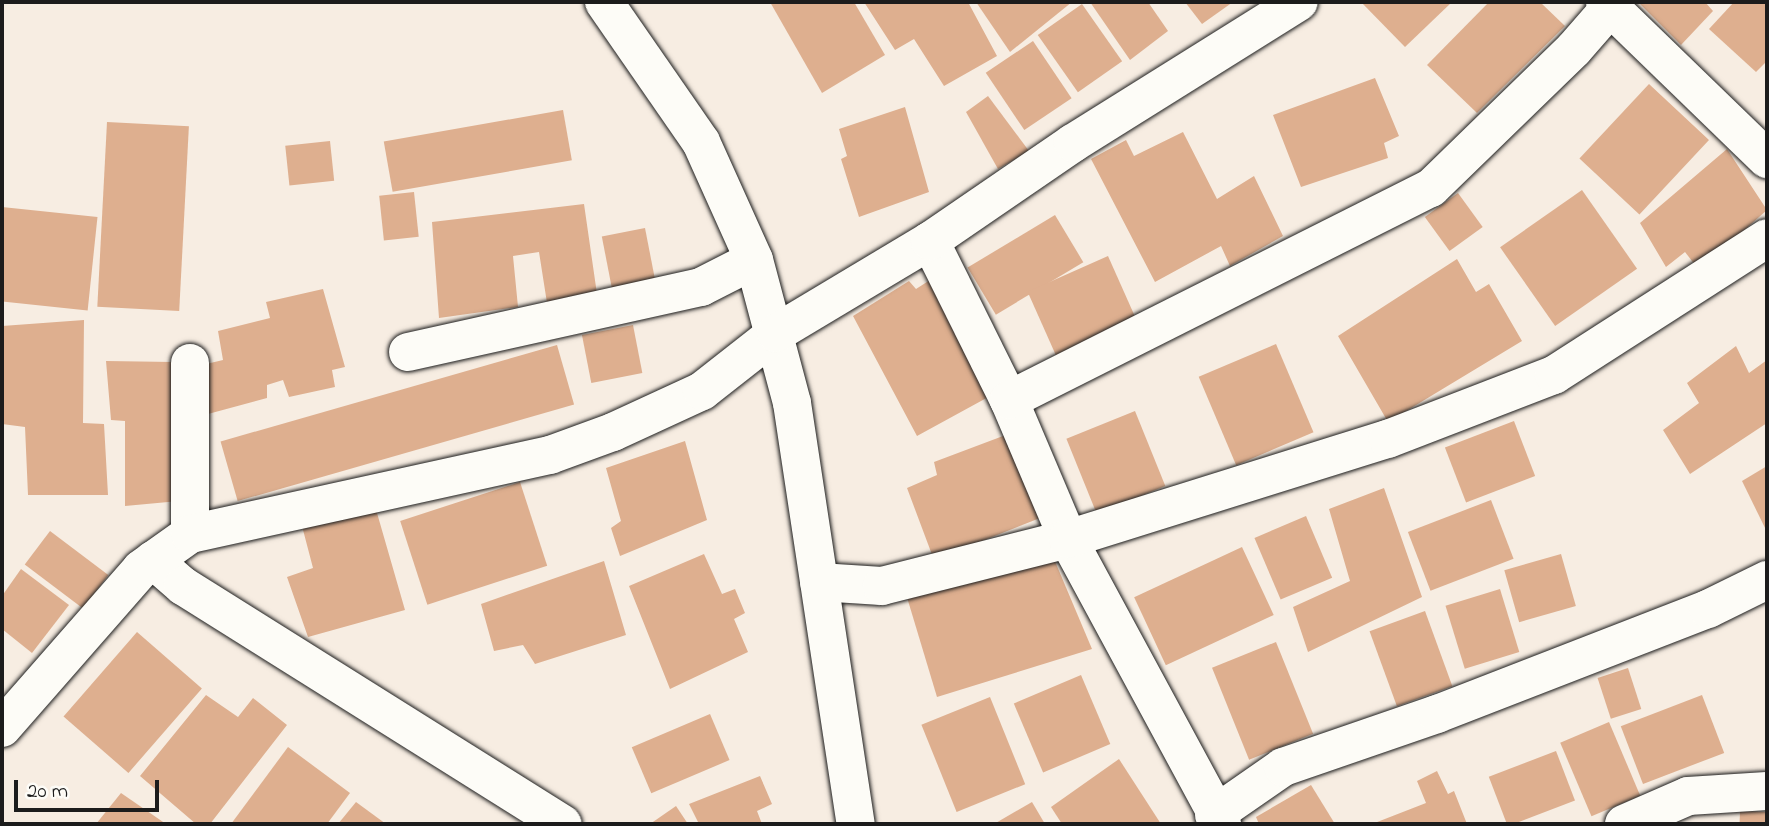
<!DOCTYPE html>
<html>
<head>
<meta charset="utf-8">
<style>
	body { margin:0 }
	#map { position:relative; width:1769px; height:826px; overflow:hidden; background:#f7ede2; font-family:"Indie Flower",sans-serif }
	div>[style] { position:absolute }
	[style*='--x'] { left:calc(var(--x)*1px); top:calc(var(--y)*1px); width:calc(var(--w)*1px); rotate:calc(var(--a)*1deg) }
	.building>* { inset:0; background:#deaf8f; transform-origin:0 0 }
	.roads { filter:drop-shadow(0 0 2px #1c1c1c) drop-shadow(0 0 2px #1c1c1c) }
	.minor>* { height:38px; margin:-19px; padding:0 19px; transform-origin:19px; border-radius:19px; background:#fdfcf7 }
	span { translate:-50% -50%; white-space:nowrap; text-align:center; line-height:1.15; -webkit-text-stroke:5px #fdfcf7; paint-order:stroke }
	.frame { position:absolute; inset:0; border:4px solid #1c1c1c; pointer-events:none }
	.scale { position:absolute; left:14px; top:780px; width:145px; height:32px; box-sizing:border-box; border:4px solid #1c1c1c; border-top:0; padding-left:9px; font-size:21px; line-height:24px; white-space:nowrap; color:#1c1c1c; -webkit-text-stroke:5px #fdfcf7; paint-order:stroke }
</style>
</head>
<body>
<div id="map">
	<div class="building">
		<i style="clip-path:polygon(770px 2px,854px 2px,885px 55px,822px 93px)"></i>
		<i style="clip-path:polygon(864px 2px,968px 2px,997px 56px,944px 86px,914px 39px,895px 50px)"></i>
		<i style="clip-path:polygon(976px 2px,1072px 2px,1010px 52px)"></i>
		<i style="clip-path:polygon(1090px 2px,1148px 2px,1168px 31px,1130px 60px)"></i>
		<i style="clip-path:polygon(1185px 2px,1233px 2px,1202px 24px)"></i>
		<i style="clip-path:polygon(1361px 2px,1452px 2px,1405px 47px)"></i>
		<i style="clip-path:polygon(1489px 2px,1540px 2px,1565px 26px,1477px 113px,1427px 65px)"></i>
		<i style="clip-path:polygon(1638px 2px,1705px 2px,1713px 11px,1681px 45px)"></i>
		<i style="clip-path:polygon(1734px 2px,1767px 2px,1767px 61px,1756px 72px,1709px 29px)"></i>
		<i style="left:1082px;top:4px;width:70px;height:54px;rotate:55deg"></i>
		<i style="left:1033px;top:41px;width:69px;height:57px;rotate:56deg"></i>
		<i style="clip-path:polygon(1375px 78px,1399px 136px,1384px 143px,1388px 158px,1301px 187px,1273px 115px)"></i>
		<i style="left:1649px;top:84px;width:82px;height:102px;rotate:43deg"></i>
		<i style="clip-path:polygon(988px 96px,1029px 151px,998px 169px,966px 112px)"></i>
		<i style="clip-path:polygon(905px 107px,929px 192px,859px 217px,841px 159px,847px 156px,839px 129px)"></i>
		<i style="left:563px;top:110px;width:51px;height:182px;rotate:80deg"></i>
		<i style="left:107px;top:122px;width:82px;height:185px;rotate:3deg"></i>
		<i style="clip-path:polygon(1183px 132px,1217px 199px,1254px 176px,1283px 236px,1230px 266px,1221px 246px,1155px 282px,1091px 159px,1126px 140px,1134px 156px)"></i>
		<i style="left:330px;top:141px;width:40px;height:45px;rotate:84deg"></i>
		<i style="clip-path:polygon(1727px 149px,1767px 210px,1699px 270px,1685px 252px,1666px 267px,1640px 223px)"></i>
		<i style="left:1582px;top:190px;width:96px;height:100px;rotate:55deg"></i>
		<i style="left:414px;top:192px;width:45px;height:35px;rotate:84deg"></i>
		<i style="left:1458px;top:193px;width:42px;height:41px;rotate:54deg"></i>
		<i style="clip-path:polygon(584px 204px,597px 294px,547px 303px,539px 252px,513px 256px,518px 307px,439px 318px,432px 222px)"></i>
		<i style="left:2px;top:207px;width:96px;height:94px;rotate:6deg"></i>
		<i style="left:1055px;top:215px;width:55px;height:102px;rotate:59deg"></i>
		<i style="left:645px;top:228px;width:52px;height:44px;rotate:79deg"></i>
		<i style="left:1108px;top:256px;width:78px;height:88px;rotate:66deg"></i>
		<i style="clip-path:polygon(1457px 259px,1476px 292px,1489px 284px,1522px 341px,1388px 422px,1338px 336px)"></i>
		<i style="clip-path:polygon(930px 280px,992px 395px,917px 436px,853px 316px,909px 281px,916px 289px)"></i>
		<i style="clip-path:polygon(323px 289px,345px 367px,332px 370px,335px 387px,289px 397px,283px 380px,267px 385px,267px 398px,208px 414px,202px 365px,223px 360px,218px 331px,270px 318px,266px 302px)"></i>
		<i style="clip-path:polygon(84px 320px,83px 423px,104px 424px,108px 495px,28px 495px,25px 427px,2px 424px,2px 326px)"></i>
		<i style="left:633px;top:325px;width:49px;height:52px;rotate:79deg"></i>
		<i style="left:1276px;top:344px;width:96px;height:84px;rotate:67deg"></i>
		<i style="left:557px;top:345px;width:62px;height:350px;rotate:74deg"></i>
		<i style="clip-path:polygon(1736px 346px,1749px 373px,1767px 360px,1767px 423px,1690px 474px,1663px 430px,1699px 403px,1687px 383px)"></i>
		<i style="clip-path:polygon(106px 361px,173px 362px,179px 501px,125px 506px,125px 421px,111px 420px)"></i>
		<i style="left:1135px;top:411px;width:81px;height:74px;rotate:68deg"></i>
		<i style="left:1514px;top:421px;width:59px;height:74px;rotate:69deg"></i>
		<i style="clip-path:polygon(1011px 433px,1045px 516px,934px 560px,907px 488px,937px 475px,934px 462px)"></i>
		<i style="clip-path:polygon(685px 441px,707px 520px,620px 556px,611px 528px,621px 521px,606px 468px)"></i>
		<i style="clip-path:polygon(1767px 466px,1767px 532px,1742px 481px)"></i>
		<i style="left:520px;top:482px;width:88px;height:126px;rotate:72deg"></i>
		<i style="clip-path:polygon(1384px 488px,1422px 597px,1308px 652px,1293px 607px,1350px 581px,1329px 509px)"></i>
		<i style="left:1491px;top:500px;width:63px;height:89px;rotate:69deg"></i>
		<i style="clip-path:polygon(375px 506px,405px 610px,308px 637px,287px 577px,313px 568px,302px 526px)"></i>
		<i style="left:1306px;top:516px;width:67px;height:56px;rotate:67deg"></i>
		<i style="left:50px;top:531px;width:73px;height:42px;rotate:37deg"></i>
		<i style="left:1242px;top:547px;width:75px;height:119px;rotate:65deg"></i>
		<i style="clip-path:polygon(704px 554px,722px 594px,735px 589px,745px 613px,734px 619px,748px 652px,670px 689px,629px 586px)"></i>
		<i style="left:1561px;top:554px;width:54px;height:59px;rotate:74deg"></i>
		<i style="clip-path:polygon(1054px 559px,1092px 649px,937px 697px,906px 594px)"></i>
		<i style="clip-path:polygon(604px 561px,626px 635px,535px 664px,523px 645px,494px 651px,481px 604px)"></i>
		<i style="clip-path:polygon(21px 569px,69px 605px,32px 653px,2px 629px,2px 596px)"></i>
		<i style="left:1500px;top:589px;width:66px;height:57px;rotate:73deg"></i>
		<i style="left:1425px;top:611px;width:80px;height:59px;rotate:70deg"></i>
		<i style="left:137px;top:632px;width:86px;height:112px;rotate:41deg"></i>
		<i style="left:1276px;top:642px;width:99px;height:69px;rotate:68deg"></i>
		<i style="left:1628px;top:668px;width:43px;height:32px;rotate:72deg"></i>
		<i style="left:1081px;top:675px;width:75px;height:73px;rotate:67deg"></i>
		<i style="clip-path:polygon(206px 695px,238px 717px,253px 698px,287px 725px,210px 824px,196px 824px,140px 776px)"></i>
		<i style="left:1702px;top:695px;width:62px;height:87px;rotate:69deg"></i>
		<i style="left:990px;top:697px;width:94px;height:74px;rotate:68deg"></i>
		<i style="left:710px;top:714px;width:50px;height:85px;rotate:67deg"></i>
		<i style="left:1609px;top:722px;width:80px;height:53px;rotate:67deg"></i>
		<i style="clip-path:polygon(288px 747px,350px 793px,327px 824px,231px 824px)"></i>
		<i style="left:1556px;top:751px;width:53px;height:72px;rotate:69deg"></i>
		<i style="clip-path:polygon(1119px 759px,1161px 824px,1062px 824px,1051px 807px)"></i>
		<i style="clip-path:polygon(1437px 771px,1448px 794px,1454px 791px,1467px 824px,1372px 824px,1426px 803px,1417px 781px)"></i>
		<i style="clip-path:polygon(760px 776px,772px 804px,757px 811px,762px 824px,699px 824px,689px 804px)"></i>
		<i style="clip-path:polygon(1311px 785px,1335px 824px,1259px 824px,1256px 817px)"></i>
		<i style="clip-path:polygon(121px 793px,166px 824px,96px 824px)"></i>
		<i style="clip-path:polygon(356px 802px,386px 824px,338px 824px)"></i>
		<i style="clip-path:polygon(1032px 802px,1045px 824px,994px 824px)"></i>
		<i style="clip-path:polygon(676px 806px,688px 824px,650px 824px)"></i>
		<i style="left:1740px;top:811px;width:27px;height:13px;rotate:2deg"></i>
	</div>
	<div class="roads">
		<div class="minor">
			<i style="--x:604;--y:2;--w:170;--a:55.3"></i>
			<i style="--x:701;--y:142;--w:129;--a:65.8"></i>
			<i style="--x:754;--y:260;--w:148;--a:75.1"></i>
			<i style="--x:792;--y:403;--w:426;--a:81.4"></i>
			<i style="--x:1605;--y:2;--w:226;--a:44.1"></i>
			<i style="--x:930;--y:241;--w:178;--a:63.6"></i>
			<i style="--x:1009;--y:400;--w:151;--a:67"></i>
			<i style="--x:1068;--y:539;--w:324;--a:61.6"></i>
			<i style="--x:408;--y:352;--w:300;--a:-12.5"></i>
			<i style="--x:701;--y:287;--w:59;--a:-27"></i>
			<i style="--x:190;--y:363;--w:171;--a:90"></i>
			<i style="--x:1009;--y:400;--w:472;--a:-26.7"></i>
			<i style="--x:1431;--y:188;--w:199;--a:-44.2"></i>
			<i style="--x:1574;--y:49;--w:62;--a:-48.9"></i>
			<i style="--x:153;--y:560;--w:40;--a:41"></i>
			<i style="--x:183;--y:586;--w:448;--a:32.1"></i>
			<i style="--x:819;--y:582;--w:63;--a:3.6"></i>
			<i style="--x:882;--y:586;--w:192;--a:-14.2"></i>
			<i style="--x:1068;--y:539;--w:335;--a:-17.4"></i>
			<i style="--x:1388;--y:439;--w:178;--a:-21.1"></i>
			<i style="--x:1554;--y:375;--w:253;--a:-32.7"></i>
			<i style="--x:2;--y:728;--w:211;--a:-48.8"></i>
			<i style="--x:141;--y:569;--w:60;--a:-35.5"></i>
			<i style="--x:190;--y:534;--w:369;--a:-12.4"></i>
			<i style="--x:550;--y:455;--w:67;--a:-20.1"></i>
			<i style="--x:613;--y:432;--w:98;--a:-24.7"></i>
			<i style="--x:702;--y:391;--w:94;--a:-38.1"></i>
			<i style="--x:776;--y:333;--w:179;--a:-30.9"></i>
			<i style="--x:930;--y:241;--w:173;--a:-34.4"></i>
			<i style="--x:1073;--y:143;--w:266;--a:-32"></i>
			<i style="--x:1214;--y:815;--w:84;--a:-34.8"></i>
			<i style="--x:1283;--y:767;--w:163;--a:-19"></i>
			<i style="--x:1437;--y:714;--w:291;--a:-21.2"></i>
			<i style="--x:1708;--y:609;--w:66;--a:-26.2"></i>
			<i style="--x:1624;--y:824;--w:70;--a:-23.6"></i>
			<i style="--x:1688;--y:796;--w:79;--a:-3.6"></i>
		</div>
	</div>
	<div class="frame"></div>
	<div class="scale">20 m</div>
</div>
</body>
</html>
